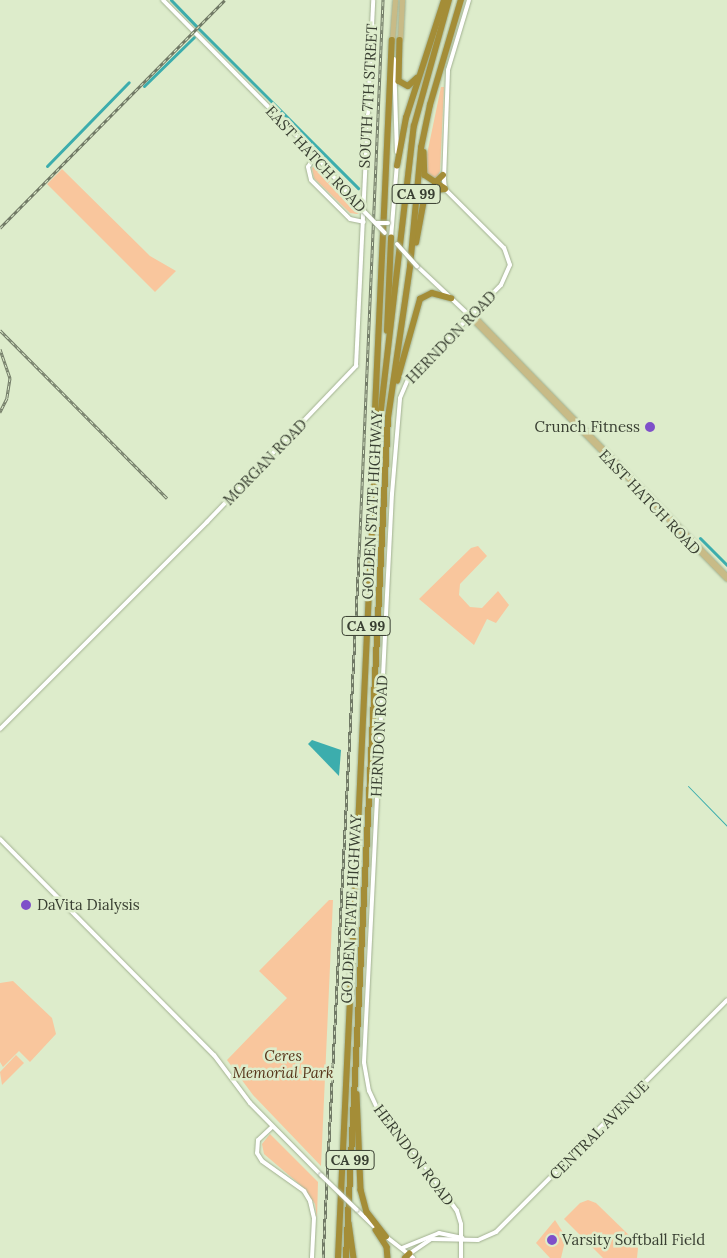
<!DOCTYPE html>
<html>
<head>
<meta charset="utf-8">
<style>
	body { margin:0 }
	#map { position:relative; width:727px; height:1258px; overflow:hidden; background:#ddeccb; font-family:Lora,serif }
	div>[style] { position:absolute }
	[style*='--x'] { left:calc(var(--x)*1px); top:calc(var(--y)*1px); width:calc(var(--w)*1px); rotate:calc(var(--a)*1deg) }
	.green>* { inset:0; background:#f9c69d }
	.water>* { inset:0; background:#3cadad }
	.stream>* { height:1px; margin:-0.5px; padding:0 0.5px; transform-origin:0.5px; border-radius:0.5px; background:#3cadad }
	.canal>* { height:3px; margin:-1.5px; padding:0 1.5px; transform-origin:1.5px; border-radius:1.5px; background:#3cadad }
	.roads { filter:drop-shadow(0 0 1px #a2b191) drop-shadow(0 0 1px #a2b191) }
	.secondary>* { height:4px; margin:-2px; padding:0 2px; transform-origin:2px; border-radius:2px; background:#fff }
	.primary>* { height:4.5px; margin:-2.25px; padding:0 2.25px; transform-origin:2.25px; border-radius:2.25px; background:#c8bb87 }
	.highway>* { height:5.5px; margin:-2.75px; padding:0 2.75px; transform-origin:2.75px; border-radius:2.75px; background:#a48d37 }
	.rail>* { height:3px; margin-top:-1.5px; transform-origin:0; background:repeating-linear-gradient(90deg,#ddeccb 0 4px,#717a66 0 8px); box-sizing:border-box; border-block:1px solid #717a66 }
	.bridges { filter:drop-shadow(0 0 1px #a2b191) drop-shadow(0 0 1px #a2b191) }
	.secondary-bridge>* { height:4px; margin:-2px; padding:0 2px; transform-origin:2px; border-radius:2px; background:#fff }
	.dots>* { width:14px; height:14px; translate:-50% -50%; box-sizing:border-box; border:2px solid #ddeccb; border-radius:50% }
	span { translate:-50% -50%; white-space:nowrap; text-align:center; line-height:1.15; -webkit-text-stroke:5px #ddeccb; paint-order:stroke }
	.shield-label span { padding:1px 4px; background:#ddeccb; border:1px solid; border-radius:4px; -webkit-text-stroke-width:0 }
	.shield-label { font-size:14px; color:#393f32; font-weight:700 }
	.street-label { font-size:15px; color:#393f32 }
	.poi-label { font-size:15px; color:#393f32 }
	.right { translate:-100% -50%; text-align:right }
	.left { translate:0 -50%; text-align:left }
	.park-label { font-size:15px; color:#57361b; font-style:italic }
</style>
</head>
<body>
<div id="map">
	<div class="green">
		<i style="clip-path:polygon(441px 87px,444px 87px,440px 171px,436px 180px,427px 173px,425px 164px)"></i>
		<i style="clip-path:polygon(315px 165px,359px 213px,357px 214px,350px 213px,314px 178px,312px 168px)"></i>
		<i style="clip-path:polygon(62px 169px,150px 256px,176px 271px,155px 292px,47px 184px)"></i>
		<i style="clip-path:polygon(478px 546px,487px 556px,460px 584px,459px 595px,470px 607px,482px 608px,498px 591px,509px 605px,496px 623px,487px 619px,474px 645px,419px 599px,471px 548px)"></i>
		<i style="clip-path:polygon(329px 900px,333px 900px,321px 1166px,253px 1095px,227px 1060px,287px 998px,259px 971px)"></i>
		<i style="clip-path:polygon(13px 981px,52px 1018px,56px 1034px,30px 1062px,19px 1051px,3px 1067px,0 1062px,0 983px)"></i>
		<i style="clip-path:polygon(16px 1055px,24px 1063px,2px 1085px,0 1072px)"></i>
		<i style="clip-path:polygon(270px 1134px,318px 1182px,317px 1218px,315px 1204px,304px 1188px,264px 1154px,262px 1144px)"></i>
		<i style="clip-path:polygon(588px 1200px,596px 1203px,633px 1239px,638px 1248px,637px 1258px,603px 1258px,564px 1219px,580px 1203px)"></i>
		<i style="clip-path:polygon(555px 1220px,566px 1237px,561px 1258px,550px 1258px,536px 1243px)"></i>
	</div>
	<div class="water">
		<i style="clip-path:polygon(312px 740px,341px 750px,339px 776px,308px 744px)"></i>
	</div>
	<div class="stream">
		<i style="--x:688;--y:786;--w:56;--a:45.7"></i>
	</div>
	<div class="canal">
		<i style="--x:171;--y:0;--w:37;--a:46"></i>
		<i style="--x:199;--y:29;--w:225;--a:45"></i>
		<i style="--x:144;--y:86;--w:70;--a:-44.4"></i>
		<i style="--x:47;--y:166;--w:117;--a:-45.7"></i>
		<i style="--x:700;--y:538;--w:38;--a:45"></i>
	</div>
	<div class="roads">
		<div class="secondary">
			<i style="--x:163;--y:0;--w:209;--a:45.4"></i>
			<i style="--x:310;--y:149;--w:72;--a:49.5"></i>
			<i style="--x:394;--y:59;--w:93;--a:88.2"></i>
			<i style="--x:316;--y:155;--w:14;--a:124"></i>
			<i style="--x:308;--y:167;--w:13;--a:77"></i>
			<i style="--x:311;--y:180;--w:55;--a:45"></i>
			<i style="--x:350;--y:219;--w:14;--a:12"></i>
			<i style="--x:391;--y:238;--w:74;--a:-85.4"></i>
			<i style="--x:417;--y:266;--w:73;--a:43.3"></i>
			<i style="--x:0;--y:729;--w:293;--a:-45"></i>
			<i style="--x:207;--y:522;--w:216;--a:-46.3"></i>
			<i style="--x:356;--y:366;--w:366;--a:-87.3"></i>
			<i style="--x:0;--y:839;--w:304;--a:45.3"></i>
			<i style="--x:214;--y:1055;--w:60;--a:53.1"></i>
			<i style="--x:250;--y:1103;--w:101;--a:45.4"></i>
			<i style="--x:272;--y:1127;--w:19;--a:137"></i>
			<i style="--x:258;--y:1140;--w:13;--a:94"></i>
			<i style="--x:257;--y:1153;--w:9;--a:58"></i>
			<i style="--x:262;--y:1161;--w:52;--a:35.5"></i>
			<i style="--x:304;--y:1191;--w:12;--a:59"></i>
			<i style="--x:310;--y:1201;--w:17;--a:77"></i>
			<i style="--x:314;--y:1218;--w:40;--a:92.9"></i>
			<i style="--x:357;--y:1210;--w:30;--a:44"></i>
			<i style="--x:384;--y:1235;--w:37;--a:38"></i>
			<i style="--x:402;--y:1248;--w:40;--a:-22"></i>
			<i style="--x:439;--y:1233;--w:24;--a:12"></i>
			<i style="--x:409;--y:1254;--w:27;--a:-34"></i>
			<i style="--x:431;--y:1239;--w:47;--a:1.2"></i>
			<i style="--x:478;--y:1240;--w:20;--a:-24"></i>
			<i style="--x:496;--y:1232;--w:327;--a:-45.1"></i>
			<i style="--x:461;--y:1258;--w:34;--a:-90"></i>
			<i style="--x:461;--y:1224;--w:14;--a:-107"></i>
			<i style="--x:457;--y:1211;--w:70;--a:-125.7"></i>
			<i style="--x:416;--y:1154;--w:58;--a:-130.8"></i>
			<i style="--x:378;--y:1110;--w:21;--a:-115"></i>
			<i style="--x:369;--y:1091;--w:29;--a:-100"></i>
			<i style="--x:364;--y:1062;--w:569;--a:-87.18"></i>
			<i style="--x:392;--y:494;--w:96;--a:-85.2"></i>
			<i style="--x:400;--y:398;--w:21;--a:-67"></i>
			<i style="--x:408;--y:379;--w:132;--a:-45.3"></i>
			<i style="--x:501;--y:285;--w:22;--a:-66"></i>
			<i style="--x:510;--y:265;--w:18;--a:-109"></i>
			<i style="--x:504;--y:248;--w:83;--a:-135"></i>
			<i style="--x:445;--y:189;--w:9;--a:-96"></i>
			<i style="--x:444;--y:180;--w:110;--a:-87.9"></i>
			<i style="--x:448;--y:70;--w:73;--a:-73.3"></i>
		</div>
		<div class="primary">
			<i style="--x:392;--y:40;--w:40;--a:-85.7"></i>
			<i style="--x:400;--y:40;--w:40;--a:-87.1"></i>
			<i style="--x:470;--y:316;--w:367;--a:45.6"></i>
			<i style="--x:471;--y:316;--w:7;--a:27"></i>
			<i style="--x:477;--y:319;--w:359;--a:45.8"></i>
		</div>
		<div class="highway">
			<i style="--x:400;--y:40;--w:41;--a:91.4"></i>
			<i style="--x:399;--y:81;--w:10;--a:29"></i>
			<i style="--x:408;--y:86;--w:12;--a:-42"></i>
			<i style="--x:424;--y:152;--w:23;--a:88"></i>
			<i style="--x:425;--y:175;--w:23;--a:34"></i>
			<i style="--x:397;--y:166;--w:49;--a:-79.4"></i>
			<i style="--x:406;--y:118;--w:124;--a:-72.1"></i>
			<i style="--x:435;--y:183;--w:11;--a:-45"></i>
			<i style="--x:416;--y:243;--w:44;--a:-79.5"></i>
			<i style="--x:424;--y:200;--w:15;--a:-42"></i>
			<i style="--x:435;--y:190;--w:10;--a:-6"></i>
			<i style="--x:387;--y:331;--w:93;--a:-87.5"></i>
			<i style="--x:397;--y:381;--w:85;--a:-74.3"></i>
			<i style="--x:420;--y:299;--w:13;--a:-27"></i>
			<i style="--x:432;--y:293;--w:20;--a:15"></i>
			<i style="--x:374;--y:432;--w:392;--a:-87.4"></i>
			<i style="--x:357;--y:1094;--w:96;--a:87.6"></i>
			<i style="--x:361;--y:1190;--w:23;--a:75"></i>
			<i style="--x:367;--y:1212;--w:31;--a:52"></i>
			<i style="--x:349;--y:1223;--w:35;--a:82"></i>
			<i style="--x:376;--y:1230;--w:20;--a:57"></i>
			<i style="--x:387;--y:1247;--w:11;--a:85"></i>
			<i style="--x:338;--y:1258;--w:798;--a:-87.34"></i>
			<i style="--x:375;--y:461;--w:337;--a:-83.4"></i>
			<i style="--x:414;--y:126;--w:131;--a:-74.5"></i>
			<i style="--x:346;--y:1258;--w:841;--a:-87.14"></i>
			<i style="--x:388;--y:418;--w:153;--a:-81.7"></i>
			<i style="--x:410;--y:267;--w:120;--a:-84.7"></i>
			<i style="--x:421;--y:148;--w:44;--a:-78.2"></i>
			<i style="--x:430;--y:105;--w:109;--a:-73.6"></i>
			<i style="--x:405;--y:1258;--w:6;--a:-45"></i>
		</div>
	</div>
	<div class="rail">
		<i style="--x:0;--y:228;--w:320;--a:-45.4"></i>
		<i style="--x:0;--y:330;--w:237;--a:45.2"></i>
		<i style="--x:0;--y:349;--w:31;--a:71"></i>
		<i style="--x:10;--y:378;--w:20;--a:99"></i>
		<i style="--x:7;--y:398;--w:16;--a:117"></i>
		<i style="--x:323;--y:1258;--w:702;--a:-87.06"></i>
		<i style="--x:359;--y:557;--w:558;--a:-87.53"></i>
	</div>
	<div class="bridges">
		<div class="secondary-bridge">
			<i style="--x:357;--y:204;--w:40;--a:46"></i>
			<i style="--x:376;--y:223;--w:12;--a:0"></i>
			<i style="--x:397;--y:244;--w:30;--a:48"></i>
			<i style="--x:321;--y:1175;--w:50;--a:44.2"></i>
		</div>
	</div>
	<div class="dots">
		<i style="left:650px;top:427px;background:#7e50c9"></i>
		<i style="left:26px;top:905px;background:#7e50c9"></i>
		<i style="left:552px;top:1240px;background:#7e50c9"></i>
	</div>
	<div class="shield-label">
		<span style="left:416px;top:194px">CA 99</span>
		<span style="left:366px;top:626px">CA 99</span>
		<span style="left:350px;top:1160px">CA 99</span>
	</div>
	<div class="street-label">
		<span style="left:368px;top:96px;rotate:-87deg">SOUTH 7TH STREET</span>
		<span style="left:316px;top:159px;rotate:47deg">EAST HATCH ROAD</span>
		<span style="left:451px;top:337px;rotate:-46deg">HERNDON ROAD</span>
		<span style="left:265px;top:462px;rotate:-46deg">MORGAN ROAD</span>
		<span style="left:650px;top:502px;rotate:46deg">EAST HATCH ROAD</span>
		<span style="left:372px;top:505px;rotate:-87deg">GOLDEN STATE HIGHWAY</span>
		<span style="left:379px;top:736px;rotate:-87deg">HERNDON ROAD</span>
		<span style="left:351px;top:909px;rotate:-87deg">GOLDEN STATE HIGHWAY</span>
		<span style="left:599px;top:1130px;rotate:-45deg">CENTRAL AVENUE</span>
		<span style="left:414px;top:1155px;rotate:53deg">HERNDON ROAD</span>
	</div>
	<div class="poi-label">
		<span class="right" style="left:640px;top:427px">Crunch Fitness</span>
		<span class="left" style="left:37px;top:905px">DaVita Dialysis</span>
		<span class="left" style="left:562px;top:1240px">Varsity Softball Field</span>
	</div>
	<div class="park-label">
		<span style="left:283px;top:1064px">Ceres<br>Memorial Park</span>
	</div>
</div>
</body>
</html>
